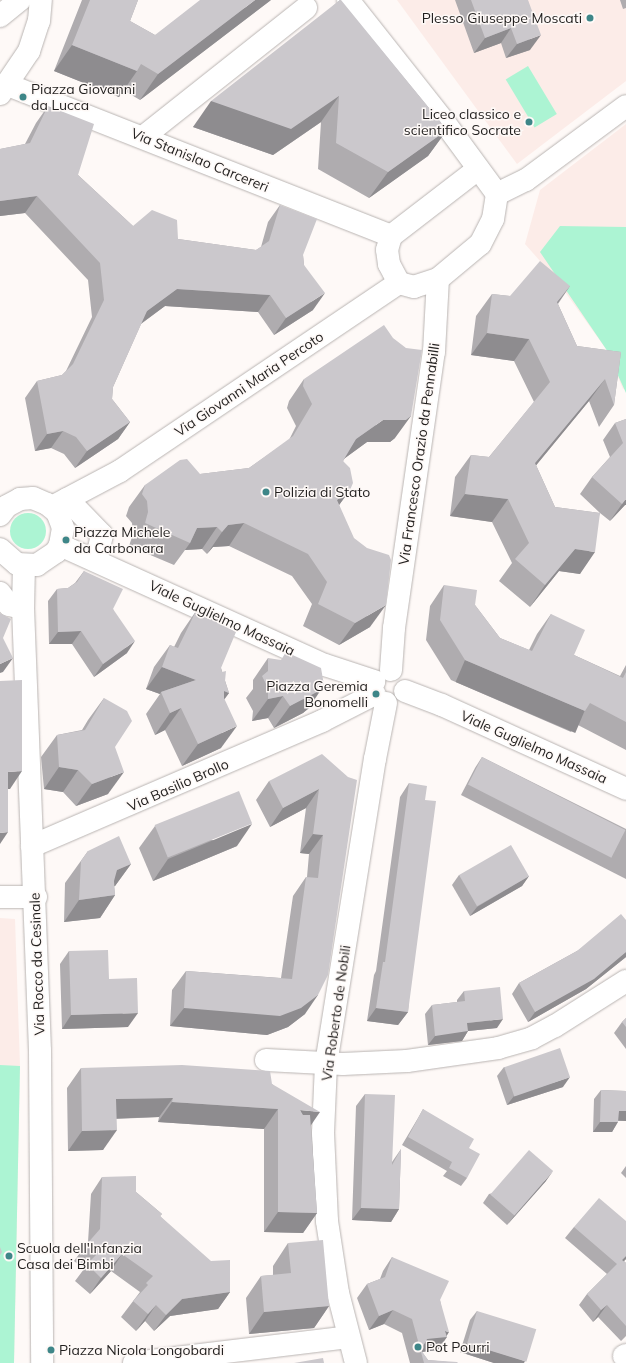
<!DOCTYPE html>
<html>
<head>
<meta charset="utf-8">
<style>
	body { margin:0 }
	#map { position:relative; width:626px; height:1363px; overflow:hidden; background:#fef9f7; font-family:Mulish,sans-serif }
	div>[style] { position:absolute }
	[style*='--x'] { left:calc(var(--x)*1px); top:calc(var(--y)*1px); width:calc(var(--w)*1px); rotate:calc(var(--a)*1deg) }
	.education>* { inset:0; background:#fcece8 }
	.green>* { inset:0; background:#acf4d3; transform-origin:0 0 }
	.round { border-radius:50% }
	.roads { filter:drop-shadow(0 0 1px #b9b4b2) drop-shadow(0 0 1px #b9b4b2) }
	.minor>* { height:22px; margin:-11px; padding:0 11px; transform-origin:11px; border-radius:11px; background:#fff }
	.wall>* { inset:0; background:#afacaf }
	.shaded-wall>* { inset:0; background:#8e8c8f; transform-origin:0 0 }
	.building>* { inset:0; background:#cbc8cc; transform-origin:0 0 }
	.dots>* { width:11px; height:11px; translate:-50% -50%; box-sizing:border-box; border:2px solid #fef9f7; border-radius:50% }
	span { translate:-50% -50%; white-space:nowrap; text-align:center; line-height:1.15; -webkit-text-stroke:3px #fef9f7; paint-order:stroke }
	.poi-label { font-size:14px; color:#211f1e }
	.right { translate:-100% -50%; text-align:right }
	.left { translate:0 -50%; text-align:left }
	.street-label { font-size:14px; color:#211f1e }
</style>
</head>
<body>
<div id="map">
	<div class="education">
		<i style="clip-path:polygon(397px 0,626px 0,626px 81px,517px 164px)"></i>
		<i style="clip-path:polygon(626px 124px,626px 388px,623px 389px,606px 349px,555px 278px,525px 244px,540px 190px)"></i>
		<i style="clip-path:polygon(0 918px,15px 919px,20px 1066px,14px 1363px,0 1363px)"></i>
	</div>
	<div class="green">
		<i style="left:528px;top:66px;width:56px;height:26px;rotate:59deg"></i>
		<i style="clip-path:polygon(560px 226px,626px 227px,626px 393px,606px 349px,540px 252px)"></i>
		<i class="round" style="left:10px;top:513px;width:36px;height:36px"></i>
		<i style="clip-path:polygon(0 1065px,20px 1066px,14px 1363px,0 1363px)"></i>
	</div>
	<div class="roads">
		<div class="minor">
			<i style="--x:348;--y:0;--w:152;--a:51.7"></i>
			<i style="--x:442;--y:119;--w:93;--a:53.7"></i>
			<i style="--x:497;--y:194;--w:25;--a:99"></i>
			<i style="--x:493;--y:219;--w:28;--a:117"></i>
			<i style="--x:480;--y:244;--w:55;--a:140.2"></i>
			<i style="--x:438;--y:279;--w:25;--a:162"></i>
			<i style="--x:414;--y:287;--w:16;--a:-165"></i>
			<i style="--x:399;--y:283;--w:21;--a:-118"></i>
			<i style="--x:389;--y:264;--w:14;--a:-98"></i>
			<i style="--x:387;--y:250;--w:15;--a:-74"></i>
			<i style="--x:391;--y:236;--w:110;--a:-37.6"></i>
			<i style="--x:0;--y:16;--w:26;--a:-39"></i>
			<i style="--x:8;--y:85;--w:412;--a:21.5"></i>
			<i style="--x:0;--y:94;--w:52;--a:-56"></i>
			<i style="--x:29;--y:51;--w:32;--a:-72"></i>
			<i style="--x:39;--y:21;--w:21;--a:-85"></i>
			<i style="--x:143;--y:137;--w:208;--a:-38.4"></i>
			<i style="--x:497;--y:194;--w:32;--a:-26"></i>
			<i style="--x:526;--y:180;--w:124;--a:-36.5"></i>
			<i style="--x:67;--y:499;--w:50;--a:45.8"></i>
			<i style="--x:102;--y:535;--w:26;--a:103"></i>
			<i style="--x:52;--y:507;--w:77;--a:-27.9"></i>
			<i style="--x:120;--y:471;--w:336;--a:-34"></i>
			<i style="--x:0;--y:515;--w:11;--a:-52"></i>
			<i style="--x:7;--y:506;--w:15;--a:-28"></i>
			<i style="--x:20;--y:499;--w:13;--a:-4"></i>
			<i style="--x:33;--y:498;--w:15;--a:23"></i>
			<i style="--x:47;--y:504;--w:13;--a:39"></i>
			<i style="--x:57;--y:512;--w:17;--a:69"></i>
			<i style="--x:63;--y:528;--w:17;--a:100"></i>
			<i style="--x:60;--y:545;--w:8;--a:120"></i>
			<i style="--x:56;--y:552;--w:23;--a:146"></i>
			<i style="--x:37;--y:565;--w:20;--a:-177"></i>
			<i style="--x:17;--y:564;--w:23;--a:-139"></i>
			<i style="--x:60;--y:545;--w:291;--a:24.4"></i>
			<i style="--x:325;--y:665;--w:52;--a:18.1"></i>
			<i style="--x:24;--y:565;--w:43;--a:91.3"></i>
			<i style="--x:23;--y:608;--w:443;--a:87.8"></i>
			<i style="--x:40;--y:1051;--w:312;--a:89.6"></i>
			<i style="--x:0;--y:593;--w:15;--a:53"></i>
			<i style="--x:9;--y:605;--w:14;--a:12"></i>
			<i style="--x:391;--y:670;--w:42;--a:-85.9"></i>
			<i style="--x:394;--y:628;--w:279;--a:-81.8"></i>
			<i style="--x:434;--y:352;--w:73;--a:-86.9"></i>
			<i style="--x:405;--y:691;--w:40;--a:21"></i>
			<i style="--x:442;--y:705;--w:202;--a:24.5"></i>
			<i style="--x:32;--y:846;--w:316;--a:-23.3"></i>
			<i style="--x:322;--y:721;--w:59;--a:-27"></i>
			<i style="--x:0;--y:897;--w:36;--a:0"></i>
			<i style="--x:266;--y:1060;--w:77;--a:3"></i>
			<i style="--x:343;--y:1064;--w:64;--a:-2.7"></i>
			<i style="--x:407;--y:1061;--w:92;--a:-8.1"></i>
			<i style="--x:498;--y:1048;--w:35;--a:-16"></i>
			<i style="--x:532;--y:1038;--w:26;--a:-28"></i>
			<i style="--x:555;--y:1026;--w:84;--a:-32.4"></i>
			<i style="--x:624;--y:1356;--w:2;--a:-27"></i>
			<i style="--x:134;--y:1363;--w:216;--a:-6.9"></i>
			<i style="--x:356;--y:1363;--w:72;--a:-104.4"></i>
			<i style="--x:338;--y:1293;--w:73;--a:-98.7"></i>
			<i style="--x:327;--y:1221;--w:88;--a:-92.6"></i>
			<i style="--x:323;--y:1133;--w:69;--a:-87.5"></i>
			<i style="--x:326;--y:1064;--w:309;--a:-80.9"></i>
			<i style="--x:375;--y:759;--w:57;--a:-78.9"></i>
		</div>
	</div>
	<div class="wall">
		<i style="clip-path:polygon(82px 0,138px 0,130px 21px,155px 35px,271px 0,140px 100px,123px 90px,119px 97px,54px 71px)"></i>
		<i style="clip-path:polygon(340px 0,447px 130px,428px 156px,369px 198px,318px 169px,321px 122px,273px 155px,193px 127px)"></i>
		<i style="clip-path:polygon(455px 0,528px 0,530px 50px,506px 58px,501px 43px,474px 53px)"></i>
		<i style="clip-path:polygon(620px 0,626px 0,626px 8px,623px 9px)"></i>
		<i style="clip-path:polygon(48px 106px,78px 175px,133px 226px,178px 239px,256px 250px,261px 247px,268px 222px,280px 205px,303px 255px,304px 265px,313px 310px,274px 335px,258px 312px,165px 306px,141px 324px,113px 387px,112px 399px,130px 422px,118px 439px,75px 468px,64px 454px,51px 448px,35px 451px,25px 398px,37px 381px,62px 375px,66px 371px,92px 317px,88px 280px,25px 213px,0 216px,0 149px,25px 144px,36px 123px)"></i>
		<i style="clip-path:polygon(570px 286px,558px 304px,577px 346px,621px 352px,614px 405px,599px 427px,589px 401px,536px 465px,555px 507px,600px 513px,580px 494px,592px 477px,610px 457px,603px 440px,615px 423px,626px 419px,625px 505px,610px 521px,600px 513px,580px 574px,559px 571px,530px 607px,499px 581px,512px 563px,492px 522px,450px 516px,455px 477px,471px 455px,489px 457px,534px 402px,514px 361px,471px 355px,476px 316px,492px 294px,510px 296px)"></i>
		<i style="clip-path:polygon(304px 379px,395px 438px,390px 442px,367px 442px,345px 458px,343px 461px,350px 490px,339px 505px,370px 627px,339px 645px,303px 626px,312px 604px,292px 576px,229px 546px,213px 547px,207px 554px,202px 549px,185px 550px,174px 565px,129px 546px,133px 534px,132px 523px,126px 516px,129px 507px,145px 485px,200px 474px,249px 468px,289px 440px,296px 426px,287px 408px,289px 401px)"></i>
		<i style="clip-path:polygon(84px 571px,113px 609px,127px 653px,94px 677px,72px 644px,49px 644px,48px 601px,57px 589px,68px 588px,75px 583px)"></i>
		<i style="clip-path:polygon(444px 585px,475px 605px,500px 638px,529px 650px,537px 634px,551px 614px,574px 655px,620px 676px,626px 665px,626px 750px,576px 724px,571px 732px,451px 680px,426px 640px,430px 606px)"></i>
		<i style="clip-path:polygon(196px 611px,221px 668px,229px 693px,224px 699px,221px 748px,182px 766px,165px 730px,155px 735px,146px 714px,160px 694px,146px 689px,154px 667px,170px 645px,174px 647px,181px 633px)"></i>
		<i style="clip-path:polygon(268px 658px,309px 708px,303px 713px,274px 728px,268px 718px,252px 721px,253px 711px,246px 698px,253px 689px,253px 680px)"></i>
		<i style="clip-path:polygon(104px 698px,115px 747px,108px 794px,76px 806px,63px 792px,44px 789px,41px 757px,57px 735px,82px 730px,88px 720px)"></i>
		<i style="clip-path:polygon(482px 757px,626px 829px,626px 879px,461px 795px,475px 768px)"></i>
		<i style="clip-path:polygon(348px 777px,305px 1014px,288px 1027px,267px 1035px,170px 1026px,172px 990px,186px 971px,281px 978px,293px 896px,306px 877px,307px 877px,309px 854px,300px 853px,306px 808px,270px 827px,256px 800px,269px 781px)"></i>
		<i style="clip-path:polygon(409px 783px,425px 800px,408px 1012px,398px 1025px,367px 1021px,374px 975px,376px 971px,400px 797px)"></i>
		<i style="clip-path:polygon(155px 826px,237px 846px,153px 881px,139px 848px)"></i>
		<i style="clip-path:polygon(88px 851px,131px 864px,115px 886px,114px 886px,115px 895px,100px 918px,64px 922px,65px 883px)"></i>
		<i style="clip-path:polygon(459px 875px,529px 876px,522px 886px,470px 916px,452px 885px)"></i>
		<i style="clip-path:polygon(626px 920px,626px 957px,586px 989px,528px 1022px,512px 994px,519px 983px,577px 951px)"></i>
		<i style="clip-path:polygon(69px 951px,109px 979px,128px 1027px,62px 1029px,60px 964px)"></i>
		<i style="clip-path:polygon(464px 991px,497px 1028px,468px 1031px,462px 1041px,428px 1045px,425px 1014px,432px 1005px,457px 1002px,457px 1000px)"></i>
		<i style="clip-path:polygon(626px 1018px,626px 1049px,614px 1033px,622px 1022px)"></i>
		<i style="clip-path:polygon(504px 1067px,563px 1087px,507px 1105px,497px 1076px)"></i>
		<i style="clip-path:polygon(81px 1068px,272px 1084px,311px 1125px,317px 1213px,303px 1233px,264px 1232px,264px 1129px,158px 1122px,159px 1117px,116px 1119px,103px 1150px,68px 1151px,67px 1088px)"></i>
		<i style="clip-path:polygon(601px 1090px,626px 1091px,626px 1121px,618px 1121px,612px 1132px,593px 1132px,594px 1099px)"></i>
		<i style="clip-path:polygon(365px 1094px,392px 1162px,401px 1149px,399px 1209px,391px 1222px,352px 1220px,356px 1106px)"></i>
		<i style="clip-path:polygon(423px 1109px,469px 1148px,467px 1178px,461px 1186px,443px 1176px,447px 1171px,402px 1145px,418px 1118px)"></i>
		<i style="clip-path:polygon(626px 1166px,626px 1178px,621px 1173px)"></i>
		<i style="clip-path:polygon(102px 1177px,136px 1192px,162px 1214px,160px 1216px,230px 1292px,218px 1309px,170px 1316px,154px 1331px,145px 1321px,136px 1331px,121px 1317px,140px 1292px,111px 1271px,90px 1294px,75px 1281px,84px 1269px,74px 1261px,88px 1242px,91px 1194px)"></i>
		<i style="clip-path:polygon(546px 1181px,507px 1225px,483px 1203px,489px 1194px)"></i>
		<i style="clip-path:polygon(626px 1221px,626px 1259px,624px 1261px,626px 1263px,626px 1336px,621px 1341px,598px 1317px,593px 1322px,579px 1305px,587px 1294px,607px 1274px,565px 1238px,574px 1227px)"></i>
		<i style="clip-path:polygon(288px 1243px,329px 1306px,314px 1328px,249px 1334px,246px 1298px,261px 1276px,273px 1275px,273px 1266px)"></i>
		<i style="clip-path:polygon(392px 1257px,440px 1300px,447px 1336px,438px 1350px,422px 1352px,428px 1360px,458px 1363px,410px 1363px,402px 1333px,384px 1324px,369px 1330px,357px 1298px,367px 1284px,380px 1279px,383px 1271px)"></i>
		<i style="clip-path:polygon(477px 1311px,524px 1363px,494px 1363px,460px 1352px,470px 1320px)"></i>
	</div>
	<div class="shaded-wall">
		<i style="clip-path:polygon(255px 0,271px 0,140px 100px,158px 74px)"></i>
		<i style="clip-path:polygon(511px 28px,501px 43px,474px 53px,485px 38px)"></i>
		<i style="clip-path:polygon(541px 35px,530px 50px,506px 58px,517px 44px)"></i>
		<i style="clip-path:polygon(72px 45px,137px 71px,119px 97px,54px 71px)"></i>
		<i style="clip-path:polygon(339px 96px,321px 122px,273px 155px,193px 127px,211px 101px)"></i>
		<i style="clip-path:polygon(447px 130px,428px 156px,369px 198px,388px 172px)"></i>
		<i style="clip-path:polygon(37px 196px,25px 213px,0 216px,0 201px)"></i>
		<i style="clip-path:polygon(570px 286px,554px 308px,557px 302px)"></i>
		<i style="clip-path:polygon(177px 289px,270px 295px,258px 312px,165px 306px,135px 328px,147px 311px)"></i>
		<i style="clip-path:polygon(325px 293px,313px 310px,274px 335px,286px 318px)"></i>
		<i style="clip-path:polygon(487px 333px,529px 339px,514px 361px,471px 355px)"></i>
		<i style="clip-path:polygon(605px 379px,589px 401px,520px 485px,535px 463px)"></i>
		<i style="clip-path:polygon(411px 416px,395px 438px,390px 442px,367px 442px,341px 461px,356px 439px,383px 420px)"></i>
		<i style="clip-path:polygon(130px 422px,118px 439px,75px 468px,87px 451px)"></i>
		<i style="clip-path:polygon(63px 431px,51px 448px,35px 451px,47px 434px)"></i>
		<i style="clip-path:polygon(350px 490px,334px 512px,337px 500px)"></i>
		<i style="clip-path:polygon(465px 494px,508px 499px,492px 522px,450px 516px)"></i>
		<i style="clip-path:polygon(626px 499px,626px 505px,625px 505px,610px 521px,622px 504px)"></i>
		<i style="clip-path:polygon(244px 523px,229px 546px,213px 547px,207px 554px,222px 532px,228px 525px)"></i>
		<i style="clip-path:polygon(217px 527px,202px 549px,185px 550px,190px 543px,197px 528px)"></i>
		<i style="clip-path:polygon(575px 549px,595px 552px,580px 574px,559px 571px,530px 607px,545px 585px)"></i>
		<i style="clip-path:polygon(386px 605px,370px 627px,339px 645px,355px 623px)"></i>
		<i style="clip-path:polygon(81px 631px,72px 644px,49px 644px,58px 632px)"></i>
		<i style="clip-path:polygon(135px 641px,127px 653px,94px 677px,103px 664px)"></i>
		<i style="clip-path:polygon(13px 658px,3px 672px,0 673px,0 664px)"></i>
		<i style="left:465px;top:660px;width:130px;height:24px;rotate:23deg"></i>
		<i style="clip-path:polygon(162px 667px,196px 680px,161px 692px,160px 694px,146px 689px)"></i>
		<i style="clip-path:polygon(324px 685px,309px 708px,303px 713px,274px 728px,290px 706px)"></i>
		<i style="clip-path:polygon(224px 691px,229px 693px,213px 715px)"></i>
		<i style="clip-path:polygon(283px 696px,268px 718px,252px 721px,268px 699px)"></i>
		<i style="clip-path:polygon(181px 708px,165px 730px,155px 735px,170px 713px)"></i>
		<i style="clip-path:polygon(237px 726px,221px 748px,182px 766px,198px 744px)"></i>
		<i style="clip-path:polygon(59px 767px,78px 770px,63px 792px,44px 789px)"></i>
		<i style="clip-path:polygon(22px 771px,10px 789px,0 789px,8px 772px)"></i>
		<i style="clip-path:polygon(124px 772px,108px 794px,76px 806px,92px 784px)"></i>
		<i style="clip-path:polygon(319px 789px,306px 808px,270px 827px,283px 808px)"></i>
		<i style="clip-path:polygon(252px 824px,237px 846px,153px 881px,168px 859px)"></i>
		<i style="clip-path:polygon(8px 832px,0 844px,0 833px)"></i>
		<i style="clip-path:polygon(313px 834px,323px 835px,309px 854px,300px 853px)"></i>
		<i style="clip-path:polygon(131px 864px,115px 886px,102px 892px,117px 870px)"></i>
		<i style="clip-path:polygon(529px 876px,522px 886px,470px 916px,477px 907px)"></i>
		<i style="clip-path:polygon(115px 895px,100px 918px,64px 922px,79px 900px)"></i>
		<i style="clip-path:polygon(626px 952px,626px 957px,586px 989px,528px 1022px,535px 1012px)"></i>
		<i style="clip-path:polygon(318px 995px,305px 1014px,288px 1027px,267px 1035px,170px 1026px,184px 1008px)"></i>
		<i style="clip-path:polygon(376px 1008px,408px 1012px,398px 1025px,367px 1021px)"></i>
		<i style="clip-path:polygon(138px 1013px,128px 1027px,62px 1029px,71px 1015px)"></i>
		<i style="clip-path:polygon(503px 1019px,497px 1028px,468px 1031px,462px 1041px,428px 1045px,435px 1036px,467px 1023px)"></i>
		<i style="clip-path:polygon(570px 1077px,563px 1087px,507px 1105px,514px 1096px)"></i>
		<i style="clip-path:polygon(173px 1098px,159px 1117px,102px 1119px,116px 1099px)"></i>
		<i style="clip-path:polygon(172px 1102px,278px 1109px,264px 1129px,158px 1122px)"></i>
		<i style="clip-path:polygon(300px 1110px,320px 1112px,307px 1131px)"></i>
		<i style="clip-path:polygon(619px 1111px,626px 1111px,626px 1121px,612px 1120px)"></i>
		<i style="clip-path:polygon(600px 1122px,618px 1122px,612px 1132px,593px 1132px)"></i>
		<i style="clip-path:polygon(117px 1130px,103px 1150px,68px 1151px,82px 1131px)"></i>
		<i style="clip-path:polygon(553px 1171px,546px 1181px,507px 1225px,514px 1216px)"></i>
		<i style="clip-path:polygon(361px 1208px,399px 1209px,391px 1222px,352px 1220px)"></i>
		<i style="clip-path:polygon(278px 1212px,317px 1213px,303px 1233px,264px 1232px)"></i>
		<i style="clip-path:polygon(122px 1254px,111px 1271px,90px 1294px,101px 1278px)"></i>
		<i style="clip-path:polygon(626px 1256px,626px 1259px,614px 1271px,622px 1260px)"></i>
		<i style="clip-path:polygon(230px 1292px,218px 1309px,170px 1316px,154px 1331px,166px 1315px,182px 1299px)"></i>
		<i style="clip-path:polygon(156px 1305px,145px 1321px,136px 1331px,148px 1314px)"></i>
		<i style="clip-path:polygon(607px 1305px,598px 1317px,593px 1322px,601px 1310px)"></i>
		<i style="clip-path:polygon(329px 1306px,314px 1328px,249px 1334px,264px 1312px)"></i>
		<i style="clip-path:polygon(393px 1310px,384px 1324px,369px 1330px,379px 1316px)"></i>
		<i style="clip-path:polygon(445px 1331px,449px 1332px,446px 1337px,447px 1337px,438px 1350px,421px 1352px,420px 1349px,427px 1339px)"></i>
		<i style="clip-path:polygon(467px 1343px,525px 1361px,524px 1363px,494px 1363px,460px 1352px)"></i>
	</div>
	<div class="building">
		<i style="clip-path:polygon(90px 0,138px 0,130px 21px,155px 35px,200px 0,255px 0,158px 74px,141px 64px,137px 71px,72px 45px)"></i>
		<i style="clip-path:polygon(340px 0,341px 0,447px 130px,388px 172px,336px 143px,339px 96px,291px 129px,211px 101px)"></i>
		<i style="clip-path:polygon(471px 0,528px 0,541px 35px,517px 44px,511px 28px,485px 38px)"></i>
		<i style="clip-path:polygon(48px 106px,94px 124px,78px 175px,133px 226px,152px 210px,177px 220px,178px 239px,256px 250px,269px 241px,280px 205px,317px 219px,303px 255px,304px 265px,325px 293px,286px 318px,270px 295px,177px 289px,147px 311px,113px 387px,112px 399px,130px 422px,87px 451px,76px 437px,63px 431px,47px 434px,37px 381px,62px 375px,73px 364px,104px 300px,100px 263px,37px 196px,0 201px,0 149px,30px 143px)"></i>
		<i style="clip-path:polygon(540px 261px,570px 286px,557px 302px,577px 346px,621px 352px,614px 405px,605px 379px,535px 463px,555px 507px,600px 513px,595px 552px,575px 549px,545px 585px,515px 559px,529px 543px,508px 499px,465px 494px,471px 455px,489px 457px,550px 382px,529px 339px,487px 333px,492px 294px,510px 296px)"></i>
		<i style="clip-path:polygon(384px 325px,393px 338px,406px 348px,422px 350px,411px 416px,406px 420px,383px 420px,356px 439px,343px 461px,350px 468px,353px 483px,350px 490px,337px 500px,354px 538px,367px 548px,389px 555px,391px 560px,386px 605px,355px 623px,318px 604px,327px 582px,308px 554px,244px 523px,228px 525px,222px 532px,217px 527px,197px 528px,190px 543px,145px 523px,148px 512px,147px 501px,142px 494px,145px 485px,180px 460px,187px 459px,200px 474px,249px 468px,293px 436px,312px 404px,303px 386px,304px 379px)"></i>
		<i style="clip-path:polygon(626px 419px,626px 499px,622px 504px,592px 477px,623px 443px,615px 423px)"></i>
		<i style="clip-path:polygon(84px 571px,123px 589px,113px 609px,135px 641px,103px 664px,81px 631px,58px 632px,57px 589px,68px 588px,77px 582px)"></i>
		<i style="clip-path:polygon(444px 585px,477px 590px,475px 605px,500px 638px,532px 651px,551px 614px,585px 630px,574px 655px,623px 678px,626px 672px,626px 722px,590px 703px,585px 711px,465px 660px,440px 620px)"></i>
		<i style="clip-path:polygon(196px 611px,236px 632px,221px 668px,222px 672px,226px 671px,225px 681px,229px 693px,224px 691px,224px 698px,237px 726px,198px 744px,181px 708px,170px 713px,161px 692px,196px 680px,162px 667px,170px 645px,178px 648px)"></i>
		<i style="clip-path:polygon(0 613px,11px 619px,3px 638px,13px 658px,0 664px)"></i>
		<i style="clip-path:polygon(286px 652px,321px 668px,324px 685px,319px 691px,290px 706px,283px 696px,268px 699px,268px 688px,262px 676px,268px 671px,268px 658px,281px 660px)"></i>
		<i style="clip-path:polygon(22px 680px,22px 771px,8px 772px,8px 832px,0 833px,0 681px)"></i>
		<i style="clip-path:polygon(104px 698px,127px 711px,132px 721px,115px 747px,124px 772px,92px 784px,78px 770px,59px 767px,57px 735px,85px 730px)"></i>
		<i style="clip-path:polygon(322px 754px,348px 777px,357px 780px,328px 975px,318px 995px,301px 1008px,280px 1016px,184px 1008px,186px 971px,292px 979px,306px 877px,318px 878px,323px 835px,313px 834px,319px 789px,283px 808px,269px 781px)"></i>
		<i style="left:482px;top:757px;width:161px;height:31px;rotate:27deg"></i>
		<i style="clip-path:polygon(409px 783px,427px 786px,425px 800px,436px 801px,408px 1012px,376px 1008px,383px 962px,385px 962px)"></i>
		<i style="left:239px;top:791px;width:35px;height:91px;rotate:68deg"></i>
		<i style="clip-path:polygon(119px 836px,131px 864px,117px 870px,114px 881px,115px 895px,79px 900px,81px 861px,88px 851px)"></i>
		<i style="left:511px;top:845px;width:36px;height:60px;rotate:60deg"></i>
		<i style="clip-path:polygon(621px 914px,626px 920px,626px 952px,594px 979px,535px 1012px,519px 983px,577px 951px)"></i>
		<i style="clip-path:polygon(108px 950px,109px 979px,137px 978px,138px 1013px,71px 1015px,69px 951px)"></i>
		<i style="clip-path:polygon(500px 987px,503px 1019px,467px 1023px,468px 1031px,435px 1036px,432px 1005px,465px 1001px,464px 991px)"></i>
		<i style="clip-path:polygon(626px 1018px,626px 1027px,622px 1022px)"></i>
		<i style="left:560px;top:1048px;width:31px;height:59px;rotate:71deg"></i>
		<i style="clip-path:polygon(182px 1065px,270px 1071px,272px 1084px,320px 1112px,300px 1110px,303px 1115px,310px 1115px,317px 1213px,278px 1212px,278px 1109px,172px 1102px,173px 1098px,116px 1099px,117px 1130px,82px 1131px,81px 1068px)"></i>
		<i style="clip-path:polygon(601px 1090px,626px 1091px,626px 1111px,619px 1111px,618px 1122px,600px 1122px)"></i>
		<i style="clip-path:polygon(365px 1094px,395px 1095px,392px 1165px,401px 1149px,399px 1209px,361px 1208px)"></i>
		<i style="clip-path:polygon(423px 1109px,474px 1139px,469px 1148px,480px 1154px,467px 1178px,449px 1168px,452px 1162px,408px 1137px)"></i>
		<i style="left:529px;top:1150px;width:32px;height:59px;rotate:41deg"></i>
		<i style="clip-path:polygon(136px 1176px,136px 1192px,162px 1214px,160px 1216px,211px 1261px,230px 1260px,230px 1292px,182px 1299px,166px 1315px,156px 1305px,148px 1314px,133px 1301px,148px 1285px,146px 1283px,153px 1276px,122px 1254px,101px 1278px,87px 1264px,97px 1254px,86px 1245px,100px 1229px,102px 1177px)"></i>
		<i style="clip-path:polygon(599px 1198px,626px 1221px,626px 1256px,622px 1260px,626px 1263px,626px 1326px,607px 1305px,601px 1310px,587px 1294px,617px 1264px,574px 1227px)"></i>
		<i style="clip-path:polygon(323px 1240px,329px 1306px,264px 1312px,261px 1276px,291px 1273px,288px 1243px)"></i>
		<i style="clip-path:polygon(0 1247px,2px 1252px,0 1255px)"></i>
		<i style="clip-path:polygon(392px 1257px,449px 1281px,440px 1300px,449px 1332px,445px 1331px,447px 1337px,427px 1339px,421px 1350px,428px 1360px,457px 1362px,458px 1363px,424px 1363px,412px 1319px,393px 1310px,379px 1316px,367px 1284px,385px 1277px)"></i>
		<i style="left:477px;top:1311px;width:62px;height:34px;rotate:17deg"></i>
		<i style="clip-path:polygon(323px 1358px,324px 1363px,294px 1363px)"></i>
	</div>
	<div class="dots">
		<i style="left:590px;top:18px;background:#3e8688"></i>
		<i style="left:23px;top:97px;background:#3e8688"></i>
		<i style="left:529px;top:122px;background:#3e8688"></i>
		<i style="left:266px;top:492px;background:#3e8688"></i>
		<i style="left:66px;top:540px;background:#3e8688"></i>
		<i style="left:376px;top:694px;background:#3e8688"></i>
		<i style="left:9px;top:1256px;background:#3e8688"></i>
		<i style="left:418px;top:1347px;background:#3e8688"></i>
		<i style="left:51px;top:1350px;background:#3e8688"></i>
	</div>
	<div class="poi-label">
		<span class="right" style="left:582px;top:18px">Plesso Giuseppe Moscati</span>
		<span class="left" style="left:31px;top:97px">Piazza Giovanni<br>da Lucca</span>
		<span class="right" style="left:521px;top:122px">Liceo classico e<br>scientifico Socrate</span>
		<span class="left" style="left:274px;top:492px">Polizia di Stato</span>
		<span class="left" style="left:74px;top:540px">Piazza Michele<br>da Carbonara</span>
		<span class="right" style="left:368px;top:694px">Piazza Geremia<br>Bonomelli</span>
		<span class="left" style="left:17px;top:1256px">Scuola dell'Infanzia<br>Casa dei Bimbi</span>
		<span class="left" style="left:426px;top:1347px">Pot Pourri</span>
		<span class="left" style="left:59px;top:1350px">Piazza Nicola Longobardi</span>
	</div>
	<div class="street-label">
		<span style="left:200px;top:160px;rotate:22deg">Via Stanislao Carcereri</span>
		<span style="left:249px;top:384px;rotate:-34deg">Via Giovanni Maria Percoto</span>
		<span style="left:419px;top:454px;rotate:-82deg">Via Francesco Orazio da Pennabilli</span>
		<span style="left:222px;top:618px;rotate:25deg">Viale Guglielmo Massaia</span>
		<span style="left:534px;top:747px;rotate:24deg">Viale Guglielmo Massaia</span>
		<span style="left:178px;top:785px;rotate:-24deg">Via Basilio Brollo</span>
		<span style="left:37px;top:964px;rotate:-92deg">Via Rocco da Cesinale</span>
		<span style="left:336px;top:1013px;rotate:-82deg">Via Roberto de Nobili</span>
	</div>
</div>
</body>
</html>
